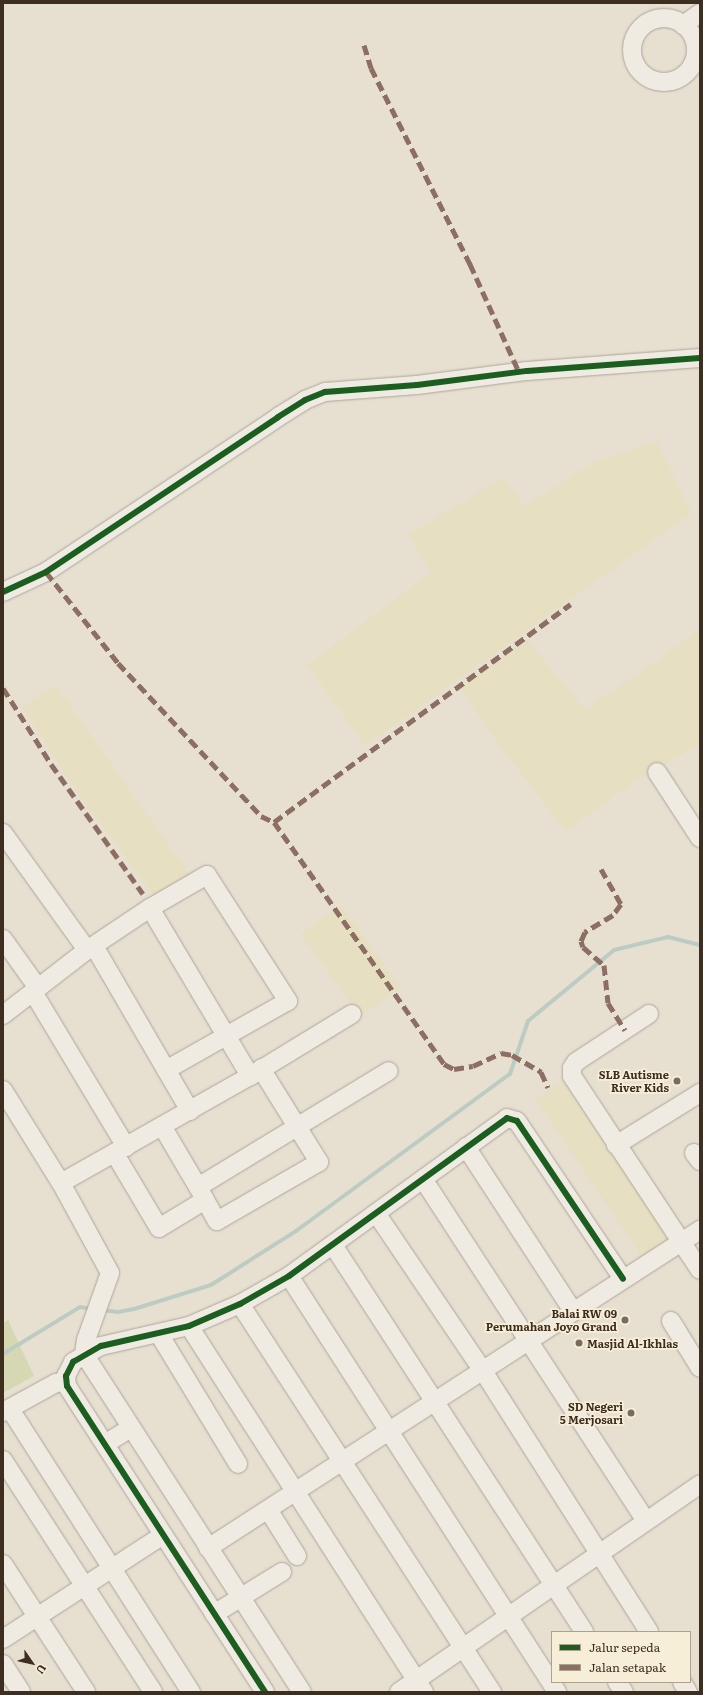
<!DOCTYPE html>
<html>
<head>
<meta charset="utf-8">
<style>
	body { margin:0 }
	#map { position:relative; width:703px; height:1695px; overflow:hidden; background:#e7e0d1; font-family:Literata,serif }
	div>[style] { position:absolute }
	[style*='--x'] { left:calc(var(--x)*1px); top:calc(var(--y)*1px); width:calc(var(--w)*1px); rotate:calc(var(--a)*1deg) }
	.farmland>* { inset:0; background:#e6dfc2; transform-origin:0 0 }
	.green>* { inset:0; background:#d6d7b3 }
	.stream>* { height:4px; margin:-2px; padding:0 2px; transform-origin:2px; border-radius:2px; background:#bcccc2 }
	.roads { filter:drop-shadow(0 0 1px #ada599) drop-shadow(0 0 1px #ada599) }
	.minor>* { height:18px; margin:-9px; padding:0 9px; transform-origin:9px; border-radius:9px; background:#efebe3 }
	.minor>.ring { margin:-9px; padding:0; box-sizing:content-box; background:none; border:18px solid #efebe3; border-radius:50% }
	.quiet>* { height:5px; margin-top:-2.5px; transform-origin:0; background:repeating-linear-gradient(90deg,#8d6e63 0 10px,transparent 0 15px) }
	.cycleway>* { height:6px; margin:-3px; padding:0 3px; transform-origin:3px; border-radius:3px; background:#1b5e20 }
	.dots>* { width:11px; height:11px; translate:-50% -50%; box-sizing:border-box; border:2px solid #f7eed8; border-radius:50% }
	span { translate:-50% -50%; white-space:nowrap; text-align:center; line-height:1.15; -webkit-text-stroke:3.5px #f7eed8; paint-order:stroke }
	.poi-label { font-size:11px; color:#3d2e20; font-weight:700 }
	.right { translate:-100% -50%; text-align:right }
	.left { translate:0 -50%; text-align:left }
	.frame { position:absolute; inset:0; border:4px solid #3d2e20; pointer-events:none }
	.legend { position:absolute; left:551px; top:1631px; width:140px; height:52px; box-sizing:border-box; background:#f7eed8; border:1px solid #ada18e; margin:0; padding:5px 7px; list-style:none; font-size:12px; color:#3d2e20 }
	.legend li { display:flex; align-items:center; gap:8px; height:20px }
	.legend b { width:20px; border:1px solid #ada18e }
	.north { position:absolute; left:12px; top:1643px; width:40px; height:40px; -webkit-text-stroke:3px #f7eed8; paint-order:stroke; rotate:124deg; font-size:11px; font-weight:700; line-height:16px; text-align:center; color:#3d2e20 }
	.north::after { content:''; display:block; margin:auto; width:14px; height:18px; background:#3d2e20; clip-path:polygon(50% 0,100% 100%,50% 72%,0 100%) }
</style>
</head>
<body>
<div id="map">
	<div class="farmland">
		<i style="clip-path:polygon(657px 441px,692px 513px,365px 746px,307px 665px,431px 572px,407px 535px,504px 477px,525px 506px,594px 462px)"></i>
		<i style="clip-path:polygon(700px 628px,700px 744px,628px 786px,566px 832px,502px 749px,459px 688px,526px 638px,585px 709px,657px 661px)"></i>
		<i style="clip-path:polygon(56px 685px,190px 875px,154px 896px,79px 795px,22px 707px)"></i>
		<i style="left:341px;top:905px;width:102px;height:50px;rotate:54deg"></i>
		<i style="left:562px;top:1081px;width:192px;height:32px;rotate:56deg"></i>
	</div>
	<div class="green">
		<i style="clip-path:polygon(8px 1320px,34px 1376px,3px 1393px,3px 1323px)"></i>
	</div>
	<div class="stream">
		<i style="--x:102;--y:1310;--w:16;--a:7"></i>
		<i style="--x:118;--y:1312;--w:16;--a:-11"></i>
		<i style="--x:134;--y:1309;--w:81;--a:-17.3"></i>
		<i style="--x:211;--y:1285;--w:101;--a:-32.4"></i>
		<i style="--x:296;--y:1231;--w:265;--a:-36.3"></i>
		<i style="--x:510;--y:1074;--w:56;--a:-71.2"></i>
		<i style="--x:528;--y:1021;--w:112;--a:-39.5"></i>
		<i style="--x:614;--y:950;--w:56;--a:-13.5"></i>
		<i style="--x:668;--y:937;--w:33;--a:14"></i>
		<i style="--x:3;--y:1354;--w:90;--a:-31.4"></i>
		<i style="--x:80;--y:1307;--w:13;--a:9"></i>
	</div>
	<div class="roads">
		<div class="minor">
			<i class="ring" style="left:632px;top:18px;width:46px;height:46px"></i>
			<i style="--x:683;--y:25;--w:21;--a:-35"></i>
			<i style="--x:3;--y:592;--w:47;--a:-24.9"></i>
			<i style="--x:46;--y:572;--w:279;--a:-33.7"></i>
			<i style="--x:278;--y:417;--w:32;--a:-32"></i>
			<i style="--x:305;--y:400;--w:22;--a:-22"></i>
			<i style="--x:325;--y:392;--w:92;--a:-4.4"></i>
			<i style="--x:417;--y:385;--w:111;--a:-7.3"></i>
			<i style="--x:527;--y:371;--w:173;--a:-4.3"></i>
			<i style="--x:657;--y:772;--w:79;--a:56.9"></i>
			<i style="--x:3;--y:833;--w:144;--a:54.3"></i>
			<i style="--x:150;--y:908;--w:66;--a:-30.1"></i>
			<i style="--x:207;--y:875;--w:150;--a:57.3"></i>
			<i style="--x:288;--y:1001;--w:140;--a:150.5"></i>
			<i style="--x:3;--y:939;--w:60;--a:54.5"></i>
			<i style="--x:94;--y:946;--w:191;--a:59.8"></i>
			<i style="--x:33;--y:992;--w:181;--a:59"></i>
			<i style="--x:649;--y:1014;--w:87;--a:146.7"></i>
			<i style="--x:576;--y:1062;--w:7;--a:124"></i>
			<i style="--x:572;--y:1068;--w:8;--a:90"></i>
			<i style="--x:572;--y:1076;--w:232;--a:56.6"></i>
			<i style="--x:3;--y:1015;--w:106;--a:-37.7"></i>
			<i style="--x:87;--y:950;--w:76;--a:-33.7"></i>
			<i style="--x:150;--y:908;--w:196;--a:59.2"></i>
			<i style="--x:250;--y:1076;--w:217;--a:150.5"></i>
			<i style="--x:252;--y:1075;--w:117;--a:-31.4"></i>
			<i style="--x:3;--y:1090;--w:110;--a:58.1"></i>
			<i style="--x:61;--y:1183;--w:102;--a:61.4"></i>
			<i style="--x:110;--y:1273;--w:71;--a:109.7"></i>
			<i style="--x:86;--y:1340;--w:14;--a:98"></i>
			<i style="--x:84;--y:1354;--w:402;--a:57.2"></i>
			<i style="--x:162;--y:1126;--w:71;--a:59.5"></i>
			<i style="--x:198;--y:1187;--w:223;--a:-31.3"></i>
			<i style="--x:616;--y:1145;--w:99;--a:-31.8"></i>
			<i style="--x:466;--y:1147;--w:196;--a:56.9"></i>
			<i style="--x:694;--y:1153;--w:10;--a:53"></i>
			<i style="--x:115;--y:1154;--w:86;--a:59.3"></i>
			<i style="--x:159;--y:1228;--w:54;--a:-31.3"></i>
			<i style="--x:423;--y:1179;--w:408;--a:56.9"></i>
			<i style="--x:198;--y:1187;--w:39;--a:61"></i>
			<i style="--x:217;--y:1221;--w:118;--a:-30"></i>
			<i style="--x:319;--y:1162;--w:110;--a:-121.9"></i>
			<i style="--x:376;--y:1213;--w:191;--a:55.9"></i>
			<i style="--x:483;--y:1371;--w:309;--a:57.5"></i>
			<i style="--x:333;--y:1245;--w:461;--a:57"></i>
			<i style="--x:289;--y:1276;--w:495;--a:57.2"></i>
			<i style="--x:240;--y:1304;--w:463;--a:57"></i>
			<i style="--x:671;--y:1321;--w:55;--a:58.3"></i>
			<i style="--x:189;--y:1326;--w:435;--a:57.3"></i>
			<i style="--x:159;--y:1334;--w:152;--a:58.7"></i>
			<i style="--x:10;--y:1409;--w:336;--a:57.4"></i>
			<i style="--x:3;--y:1412;--w:60;--a:-28.7"></i>
			<i style="--x:56;--y:1383;--w:9;--a:-13"></i>
			<i style="--x:105;--y:1444;--w:31;--a:-32"></i>
			<i style="--x:3;--y:1460;--w:276;--a:57.1"></i>
			<i style="--x:269;--y:1511;--w:53;--a:58.1"></i>
			<i style="--x:208;--y:1548;--w:586;--a:-32.88"></i>
			<i style="--x:3;--y:1564;--w:153;--a:57"></i>
			<i style="--x:214;--y:1614;--w:80;--a:-31.7"></i>
			<i style="--x:3;--y:1639;--w:191;--a:-33"></i>
			<i style="--x:3;--y:1664;--w:33;--a:57"></i>
			<i style="--x:617;--y:1682;--w:12;--a:55"></i>
			<i style="--x:682;--y:1682;--w:12;--a:59"></i>
			<i style="--x:265;--y:1692;--w:364;--a:-122.9"></i>
			<i style="--x:67;--y:1386;--w:10;--a:-96"></i>
			<i style="--x:66;--y:1376;--w:16;--a:-63"></i>
			<i style="--x:73;--y:1362;--w:32;--a:-30"></i>
			<i style="--x:101;--y:1346;--w:90;--a:-12.8"></i>
			<i style="--x:189;--y:1326;--w:56;--a:-23.3"></i>
			<i style="--x:240;--y:1304;--w:56;--a:-29.7"></i>
			<i style="--x:289;--y:1276;--w:269;--a:-35.9"></i>
			<i style="--x:507;--y:1118;--w:10;--a:17"></i>
			<i style="--x:517;--y:1121;--w:190;--a:56.1"></i>
			<i style="--x:399;--y:1692;--w:366;--a:-34.6"></i>
		</div>
	</div>
	<div class="quiet">
		<i style="--x:364;--y:45;--w:24;--a:73"></i>
		<i style="--x:371;--y:68;--w:220;--a:63.2"></i>
		<i style="--x:470;--y:264;--w:119;--a:65.6"></i>
		<i style="--x:46;--y:572;--w:116;--a:51.6"></i>
		<i style="--x:118;--y:663;--w:209;--a:46.9"></i>
		<i style="--x:261;--y:816;--w:14;--a:25"></i>
		<i style="--x:274;--y:822;--w:296;--a:54.9"></i>
		<i style="--x:444;--y:1064;--w:11;--a:27"></i>
		<i style="--x:454;--y:1069;--w:19;--a:-9"></i>
		<i style="--x:473;--y:1066;--w:31;--a:-25"></i>
		<i style="--x:501;--y:1053;--w:11;--a:10"></i>
		<i style="--x:512;--y:1055;--w:34;--a:30"></i>
		<i style="--x:541;--y:1072;--w:17;--a:66"></i>
		<i style="--x:3;--y:688;--w:90;--a:57.7"></i>
		<i style="--x:51;--y:764;--w:159;--a:54.7"></i>
		<i style="--x:274;--y:822;--w:368;--a:-36.3"></i>
		<i style="--x:601;--y:869;--w:40;--a:60.3"></i>
		<i style="--x:621;--y:904;--w:14;--a:126"></i>
		<i style="--x:613;--y:915;--w:33;--a:149"></i>
		<i style="--x:585;--y:932;--w:10;--a:114"></i>
		<i style="--x:581;--y:941;--w:6;--a:72"></i>
		<i style="--x:583;--y:947;--w:28;--a:41"></i>
		<i style="--x:604;--y:965;--w:38;--a:84"></i>
		<i style="--x:608;--y:1003;--w:32;--a:58"></i>
	</div>
	<div class="cycleway">
		<i style="--x:3;--y:592;--w:47;--a:-24.9"></i>
		<i style="--x:46;--y:572;--w:279;--a:-33.7"></i>
		<i style="--x:278;--y:417;--w:32;--a:-32"></i>
		<i style="--x:305;--y:400;--w:22;--a:-22"></i>
		<i style="--x:325;--y:392;--w:92;--a:-4.4"></i>
		<i style="--x:417;--y:385;--w:111;--a:-7.3"></i>
		<i style="--x:527;--y:371;--w:173;--a:-4.3"></i>
		<i style="--x:265;--y:1692;--w:364;--a:-122.9"></i>
		<i style="--x:67;--y:1386;--w:10;--a:-96"></i>
		<i style="--x:66;--y:1376;--w:16;--a:-63"></i>
		<i style="--x:73;--y:1362;--w:32;--a:-30"></i>
		<i style="--x:101;--y:1346;--w:90;--a:-12.8"></i>
		<i style="--x:189;--y:1326;--w:56;--a:-23.3"></i>
		<i style="--x:240;--y:1304;--w:56;--a:-29.7"></i>
		<i style="--x:289;--y:1276;--w:269;--a:-35.9"></i>
		<i style="--x:507;--y:1118;--w:10;--a:17"></i>
		<i style="--x:517;--y:1121;--w:190;--a:56.1"></i>
	</div>
	<div class="dots">
		<i style="left:677px;top:1081px;background:#786c5e"></i>
		<i style="left:625px;top:1320px;background:#786c5e"></i>
		<i style="left:579px;top:1343px;background:#786c5e"></i>
		<i style="left:631px;top:1413px;background:#786c5e"></i>
	</div>
	<div class="poi-label">
		<span class="right" style="left:669px;top:1081px">SLB Autisme<br>River Kids</span>
		<span class="right" style="left:617px;top:1320px">Balai RW 09<br>Perumahan Joyo Grand</span>
		<span class="left" style="left:587px;top:1343px">Masjid Al-Ikhlas</span>
		<span class="right" style="left:623px;top:1413px">SD Negeri<br>5 Merjosari</span>
	</div>
	<div class="frame"></div>
	<ul class="legend">
	<li><b style="height:5px;background:#1b5e20"></b>Jalur sepeda</li>
	<li><b style="height:5px;background:#8d6e63"></b>Jalan setapak</li>
	</ul>
	<div class="north">U</div>
</div>
</body>
</html>
